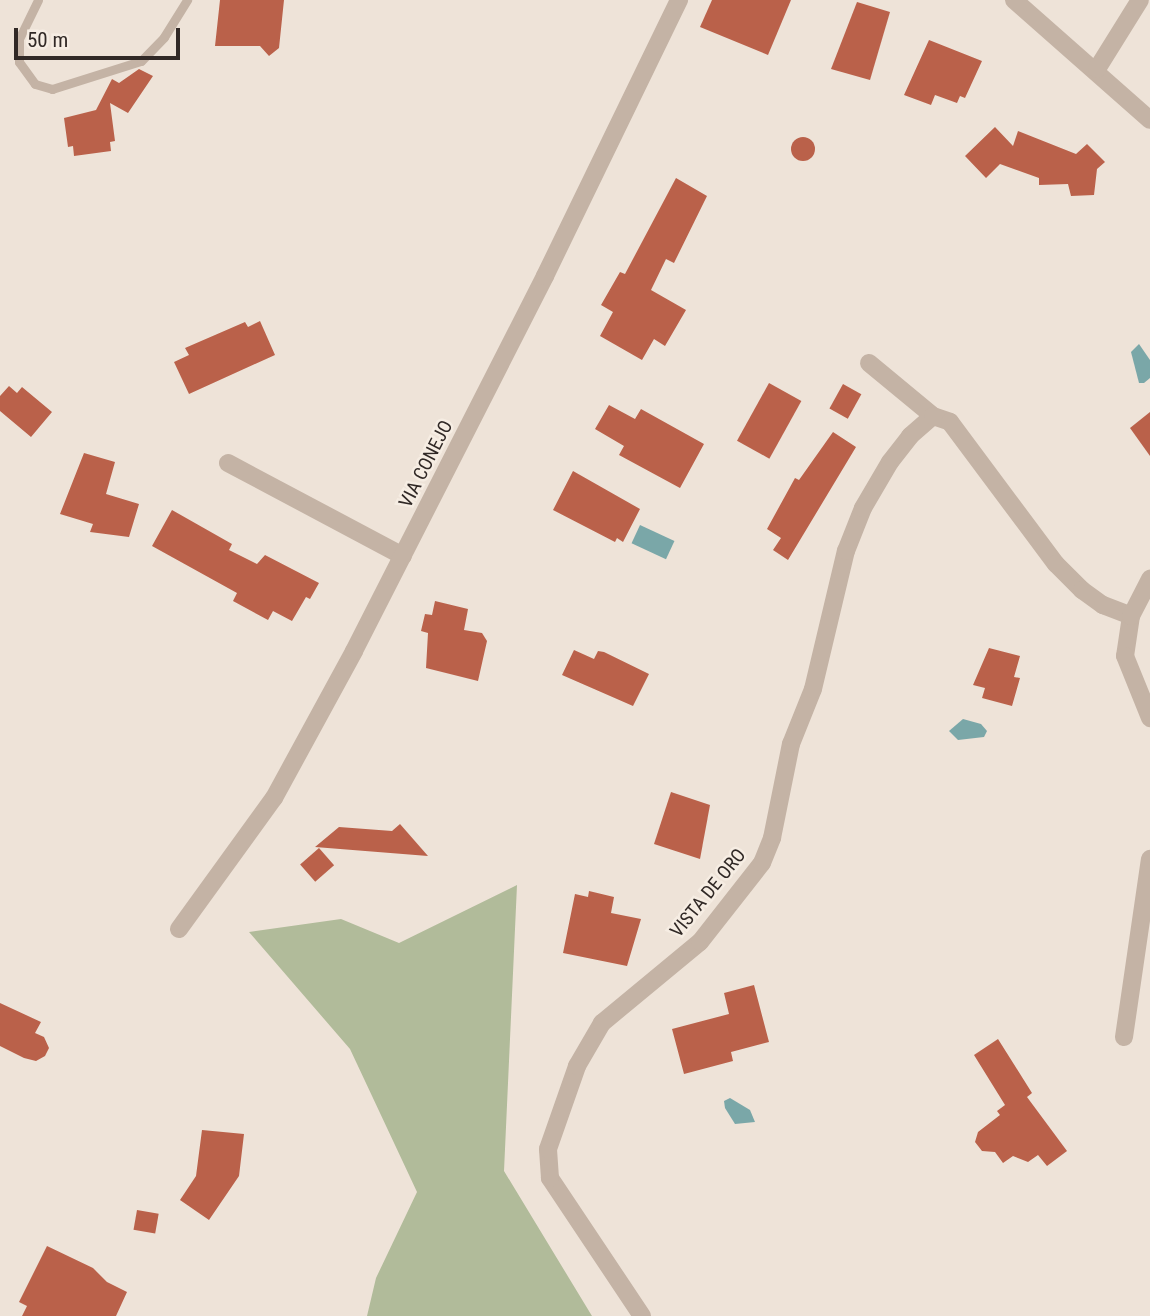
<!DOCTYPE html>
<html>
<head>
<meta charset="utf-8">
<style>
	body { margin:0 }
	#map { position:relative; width:1150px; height:1316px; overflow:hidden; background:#eee3d8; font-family:"Roboto Condensed",sans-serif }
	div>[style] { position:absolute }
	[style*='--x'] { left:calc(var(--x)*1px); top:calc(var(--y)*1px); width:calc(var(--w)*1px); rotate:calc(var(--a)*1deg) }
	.green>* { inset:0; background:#b1bb9a }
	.water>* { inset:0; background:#7aa7a8; transform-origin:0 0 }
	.building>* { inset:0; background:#ba614a; transform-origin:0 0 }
	.round { border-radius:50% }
	.lane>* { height:9px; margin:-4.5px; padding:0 4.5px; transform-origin:4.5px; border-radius:4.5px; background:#c4b3a5 }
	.street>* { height:18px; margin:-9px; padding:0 9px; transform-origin:9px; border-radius:9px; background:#c4b3a5 }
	span { translate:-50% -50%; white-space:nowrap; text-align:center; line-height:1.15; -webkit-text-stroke:5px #f6ede3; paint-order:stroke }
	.street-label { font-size:19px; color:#312926 }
	.scale { position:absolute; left:14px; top:28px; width:166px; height:32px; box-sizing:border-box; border:4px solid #312926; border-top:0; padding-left:9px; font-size:21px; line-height:24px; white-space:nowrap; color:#312926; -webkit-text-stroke:5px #f6ede3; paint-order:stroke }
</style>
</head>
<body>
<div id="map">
	<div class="green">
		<i style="clip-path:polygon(517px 885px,504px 1171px,592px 1316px,367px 1316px,376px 1278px,417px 1192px,350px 1049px,249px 932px,341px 919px,399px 943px)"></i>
	</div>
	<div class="water">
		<i style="clip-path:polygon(1139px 344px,1150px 360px,1150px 378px,1144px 383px,1139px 383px,1131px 352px)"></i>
		<i style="left:640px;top:525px;width:38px;height:20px;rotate:25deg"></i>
		<i style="clip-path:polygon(963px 719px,981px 724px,987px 731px,984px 737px,958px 740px,949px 731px)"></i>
		<i style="clip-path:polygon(730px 1098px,750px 1110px,755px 1122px,735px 1124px,725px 1108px,724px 1101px)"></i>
	</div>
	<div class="building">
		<i style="clip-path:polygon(220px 0,284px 0,279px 48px,269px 56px,260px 46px,215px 46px)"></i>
		<i style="clip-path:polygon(712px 0,791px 0,768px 55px,700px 27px)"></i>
		<i style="clip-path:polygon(857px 2px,890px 12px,870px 80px,831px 69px)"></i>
		<i style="clip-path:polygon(929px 40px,982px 61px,965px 98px,960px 96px,957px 103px,935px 95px,931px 105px,904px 95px)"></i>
		<i style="clip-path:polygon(139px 69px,153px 76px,128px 113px,110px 103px,115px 141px,110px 142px,111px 151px,74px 156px,73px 146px,68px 147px,64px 118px,96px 110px,112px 79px,119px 83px)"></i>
		<i style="clip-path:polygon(995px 127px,1013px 146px,1018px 131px,1076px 154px,1087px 144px,1105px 162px,1097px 169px,1094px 195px,1071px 196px,1068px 184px,1039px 185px,1039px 178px,1000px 164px,986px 178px,965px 156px)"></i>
		<i class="round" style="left:791px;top:137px;width:24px;height:24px"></i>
		<i style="clip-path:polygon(676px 178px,707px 196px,674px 263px,666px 259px,651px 290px,686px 310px,665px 346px,654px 339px,642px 360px,600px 336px,613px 312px,601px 305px,620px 272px,625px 274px)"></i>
		<i style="clip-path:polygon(260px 321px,275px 355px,189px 394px,174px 362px,189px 355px,185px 348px,245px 322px,248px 327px)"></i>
		<i style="left:769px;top:383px;width:37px;height:66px;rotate:29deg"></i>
		<i style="left:843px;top:384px;width:21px;height:28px;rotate:29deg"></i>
		<i style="clip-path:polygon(9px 386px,17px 393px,22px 387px,52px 412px,31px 437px,0 411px,0 396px)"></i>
		<i style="clip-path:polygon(609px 405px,635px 419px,641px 409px,704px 444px,680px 488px,619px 455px,624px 446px,595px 429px)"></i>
		<i style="clip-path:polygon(1150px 412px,1150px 456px,1130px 428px)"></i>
		<i style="clip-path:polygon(833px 432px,856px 447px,788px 560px,773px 550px,781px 538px,767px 529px,795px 478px,799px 480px)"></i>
		<i style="clip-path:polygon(84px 453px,115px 462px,106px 494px,139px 504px,129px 537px,90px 532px,93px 524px,60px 514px)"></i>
		<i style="clip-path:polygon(573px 471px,640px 509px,623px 542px,617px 538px,615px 542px,553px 510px)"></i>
		<i style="clip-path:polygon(172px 510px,232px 544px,229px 550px,257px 564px,265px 555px,319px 583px,310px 599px,306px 597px,292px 621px,273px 611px,268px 620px,233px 601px,237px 593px,152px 546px)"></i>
		<i style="clip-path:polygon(435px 601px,468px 609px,464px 630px,482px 633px,487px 641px,478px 681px,426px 668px,428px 633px,421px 631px,425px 614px,432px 615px)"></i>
		<i style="clip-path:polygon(989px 648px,1020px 656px,1014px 677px,1020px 678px,1012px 706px,982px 698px,985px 688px,973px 685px)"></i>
		<i style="clip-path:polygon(574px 650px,594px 659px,598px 651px,604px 652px,649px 674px,633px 706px,562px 675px)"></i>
		<i style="clip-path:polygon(671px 792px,710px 805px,700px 859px,654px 844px)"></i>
		<i style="clip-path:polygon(400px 824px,428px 856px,315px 847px,339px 827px,392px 831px)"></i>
		<i style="left:319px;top:848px;width:23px;height:25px;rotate:49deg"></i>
		<i style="clip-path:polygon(589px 891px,614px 897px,611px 913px,641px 919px,627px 966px,563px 953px,575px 894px,588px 897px)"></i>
		<i style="clip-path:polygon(754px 985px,769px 1042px,731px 1052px,733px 1061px,684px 1074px,672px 1029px,729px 1014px,724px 993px)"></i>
		<i style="clip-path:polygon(0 1003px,41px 1022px,35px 1033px,44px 1037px,49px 1048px,45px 1056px,36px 1061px,24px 1058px,0 1046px)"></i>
		<i style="clip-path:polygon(998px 1039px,1032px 1093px,1027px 1097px,1067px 1151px,1047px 1166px,1038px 1155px,1028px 1162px,1013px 1156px,1003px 1163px,995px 1152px,982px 1151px,975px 1142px,978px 1132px,1000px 1115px,997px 1111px,1005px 1105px,974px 1055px)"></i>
		<i style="clip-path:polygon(202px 1130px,244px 1134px,239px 1176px,209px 1220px,180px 1200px,196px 1176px)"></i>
		<i style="left:137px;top:1210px;width:22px;height:20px;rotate:10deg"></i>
		<i style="clip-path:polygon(47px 1246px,93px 1268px,107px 1282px,127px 1292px,116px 1316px,22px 1316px,27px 1306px,19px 1302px)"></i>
	</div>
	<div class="lane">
		<i style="--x:38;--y:0;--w:43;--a:116"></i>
		<i style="--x:19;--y:39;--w:23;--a:90"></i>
		<i style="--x:19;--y:62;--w:27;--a:54"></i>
		<i style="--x:35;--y:84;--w:18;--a:16"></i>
		<i style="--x:52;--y:89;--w:93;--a:-17.5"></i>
		<i style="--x:141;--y:61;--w:33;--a:-46"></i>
		<i style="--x:164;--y:37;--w:44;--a:-58.1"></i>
	</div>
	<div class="street">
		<i style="--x:1014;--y:0;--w:181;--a:41.4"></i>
		<i style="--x:1097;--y:69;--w:81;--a:-58.1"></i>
		<i style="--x:869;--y:363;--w:83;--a:39.6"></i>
		<i style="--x:228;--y:463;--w:198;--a:28"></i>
		<i style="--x:1131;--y:616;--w:40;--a:98.5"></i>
		<i style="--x:1125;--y:656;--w:67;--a:68"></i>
		<i style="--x:179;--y:929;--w:162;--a:-54.1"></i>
		<i style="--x:274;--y:798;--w:167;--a:-61.4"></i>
		<i style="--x:354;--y:651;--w:421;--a:-63"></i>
		<i style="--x:545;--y:276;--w:307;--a:-64.1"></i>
		<i style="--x:1124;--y:1037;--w:180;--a:-81.7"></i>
		<i style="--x:642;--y:1316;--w:166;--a:-123.7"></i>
		<i style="--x:550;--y:1178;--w:29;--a:-94"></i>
		<i style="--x:548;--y:1149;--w:88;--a:-70.7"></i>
		<i style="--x:577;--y:1066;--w:50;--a:-59.8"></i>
		<i style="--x:602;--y:1023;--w:127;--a:-39.6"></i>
		<i style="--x:700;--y:942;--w:100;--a:-51.9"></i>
		<i style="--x:762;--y:863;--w:27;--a:-68"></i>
		<i style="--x:772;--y:838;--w:96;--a:-78.6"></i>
		<i style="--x:791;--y:744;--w:59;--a:-68.2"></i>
		<i style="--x:813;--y:689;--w:142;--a:-76.6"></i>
		<i style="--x:846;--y:551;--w:46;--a:-68.4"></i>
		<i style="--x:863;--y:508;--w:53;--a:-59.6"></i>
		<i style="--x:890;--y:462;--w:33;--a:-52"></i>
		<i style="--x:910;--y:436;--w:30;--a:-41"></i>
		<i style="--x:933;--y:416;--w:18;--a:19"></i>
		<i style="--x:950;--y:422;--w:177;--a:53.3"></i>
		<i style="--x:1056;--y:564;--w:37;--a:45"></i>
		<i style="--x:1082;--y:590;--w:26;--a:36"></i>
		<i style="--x:1103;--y:605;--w:30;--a:21"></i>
		<i style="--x:1131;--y:616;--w:42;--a:-62.8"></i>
	</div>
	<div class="street-label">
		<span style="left:426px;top:464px;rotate:-63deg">VIA CONEJO</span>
		<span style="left:708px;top:893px;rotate:-51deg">VISTA DE ORO</span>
	</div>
	<div class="scale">50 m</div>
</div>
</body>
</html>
